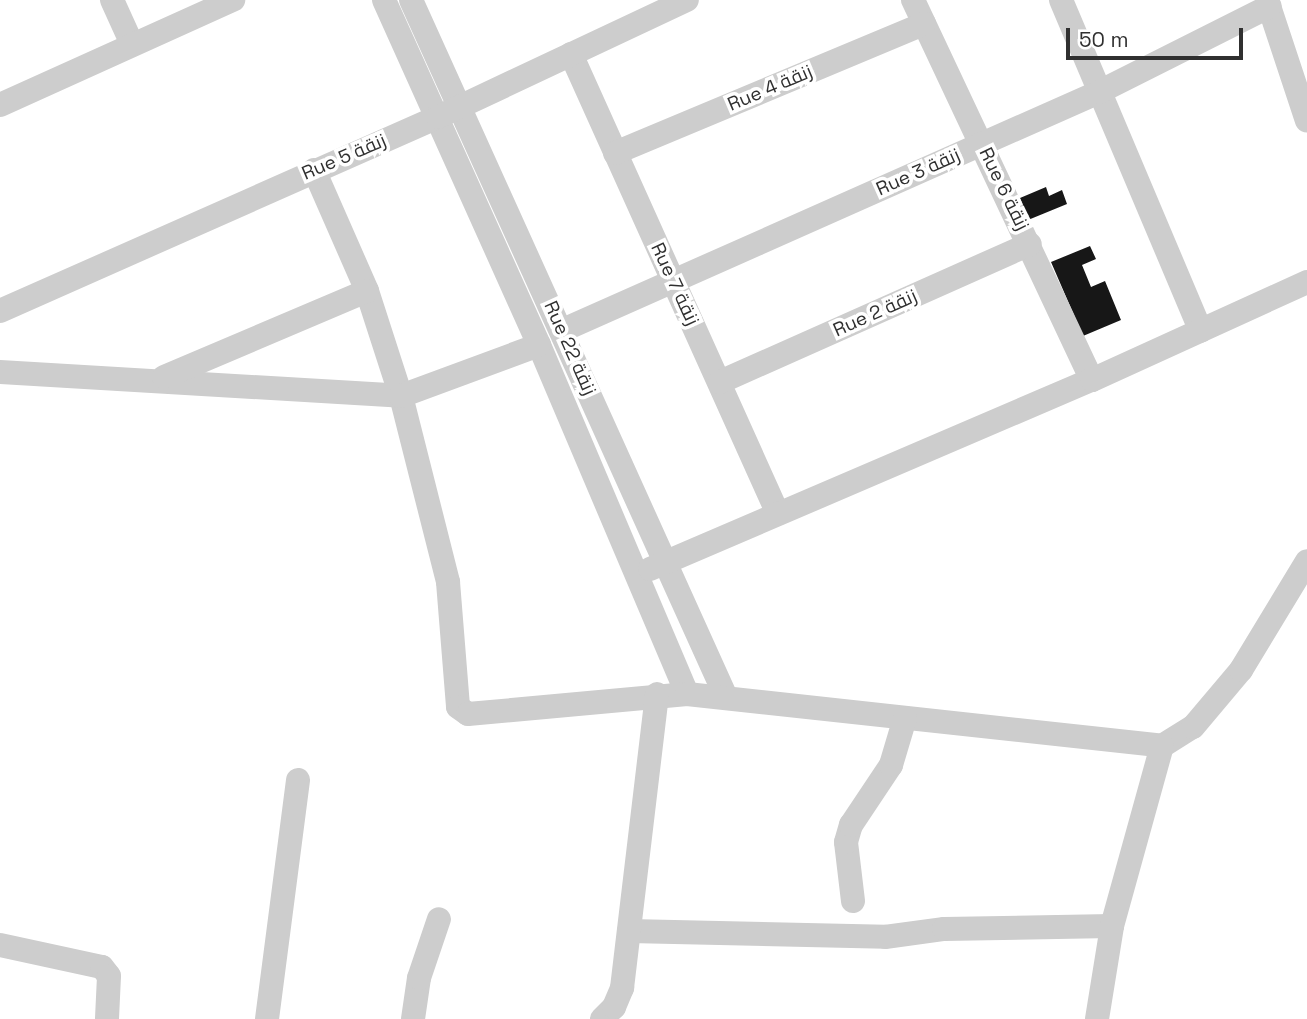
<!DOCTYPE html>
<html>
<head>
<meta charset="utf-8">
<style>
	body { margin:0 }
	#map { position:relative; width:1307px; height:1019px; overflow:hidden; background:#fff; font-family:"Space Grotesk",Cairo,sans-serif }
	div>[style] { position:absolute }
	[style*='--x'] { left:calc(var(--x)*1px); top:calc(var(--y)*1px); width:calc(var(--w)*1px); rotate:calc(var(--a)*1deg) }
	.building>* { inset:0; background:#171717 }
	.street>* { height:24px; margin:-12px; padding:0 12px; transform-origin:12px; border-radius:12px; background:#cdcdcd }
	span { translate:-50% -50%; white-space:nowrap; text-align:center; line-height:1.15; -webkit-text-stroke:7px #fff; paint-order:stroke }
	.street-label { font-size:19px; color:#303030 }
	.scale { position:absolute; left:1066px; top:28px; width:177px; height:32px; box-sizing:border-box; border:4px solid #303030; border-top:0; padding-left:9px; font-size:21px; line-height:24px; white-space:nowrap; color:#303030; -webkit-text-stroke:5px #fff; paint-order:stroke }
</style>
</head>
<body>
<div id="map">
	<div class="building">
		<i style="clip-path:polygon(1046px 187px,1049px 196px,1062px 190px,1067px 204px,1028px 220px,1020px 198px)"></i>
		<i style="clip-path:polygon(1090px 246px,1096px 259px,1082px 265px,1091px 287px,1105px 281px,1121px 320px,1083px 336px,1051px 262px)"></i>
	</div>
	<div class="street">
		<i style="--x:112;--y:0;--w:48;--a:65.6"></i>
		<i style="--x:384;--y:0;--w:378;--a:65.8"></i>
		<i style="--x:539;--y:345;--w:379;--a:67"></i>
		<i style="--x:411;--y:0;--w:765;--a:65.68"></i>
		<i style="--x:913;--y:0;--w:420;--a:64.8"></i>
		<i style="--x:1061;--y:0;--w:359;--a:67.1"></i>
		<i style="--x:1267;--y:0;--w:127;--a:71.7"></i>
		<i style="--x:571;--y:54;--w:504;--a:65.77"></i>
		<i style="--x:0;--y:105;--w:256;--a:-24.3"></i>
		<i style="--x:615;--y:153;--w:335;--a:-22.7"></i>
		<i style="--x:314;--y:170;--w:132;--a:66.3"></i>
		<i style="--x:367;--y:291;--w:110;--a:72.1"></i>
		<i style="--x:401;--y:396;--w:192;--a:75.8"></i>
		<i style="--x:448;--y:582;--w:125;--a:85.4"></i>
		<i style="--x:458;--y:707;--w:12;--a:35"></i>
		<i style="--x:468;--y:714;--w:220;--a:-5.2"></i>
		<i style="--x:687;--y:694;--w:478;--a:6.2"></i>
		<i style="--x:1162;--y:746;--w:36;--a:-32"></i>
		<i style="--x:1193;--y:727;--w:75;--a:-49.9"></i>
		<i style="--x:1241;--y:670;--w:127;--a:-58.8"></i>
		<i style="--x:0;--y:311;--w:479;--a:-23.9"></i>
		<i style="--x:438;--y:117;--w:275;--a:-25.2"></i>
		<i style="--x:563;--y:330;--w:586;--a:-23.94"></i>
		<i style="--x:1099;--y:92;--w:191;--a:-26.7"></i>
		<i style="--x:0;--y:372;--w:402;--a:3.4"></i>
		<i style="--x:401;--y:396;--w:147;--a:-20.3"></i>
		<i style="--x:164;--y:377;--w:220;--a:-23"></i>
		<i style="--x:720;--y:382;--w:339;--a:-24"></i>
		<i style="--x:650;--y:569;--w:481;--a:-23.2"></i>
		<i style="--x:1092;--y:380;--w:236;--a:-24.5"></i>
		<i style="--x:853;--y:901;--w:59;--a:-96.8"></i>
		<i style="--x:846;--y:842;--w:18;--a:-74"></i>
		<i style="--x:851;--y:825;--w:72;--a:-56.3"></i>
		<i style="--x:891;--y:765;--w:49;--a:-73.4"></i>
		<i style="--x:629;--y:931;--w:256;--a:1.3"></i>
		<i style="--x:885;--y:937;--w:60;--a:-7.7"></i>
		<i style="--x:944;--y:929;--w:168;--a:-1"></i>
		<i style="--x:0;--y:945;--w:104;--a:12.2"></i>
		<i style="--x:102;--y:967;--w:11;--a:52"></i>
		<i style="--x:109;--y:976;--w:43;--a:92.7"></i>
		<i style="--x:267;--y:1019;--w:241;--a:-82.6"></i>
		<i style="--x:413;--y:1019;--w:41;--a:-81.7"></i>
		<i style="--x:419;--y:978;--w:62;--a:-71.3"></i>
		<i style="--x:602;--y:1019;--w:17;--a:-45"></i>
		<i style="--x:614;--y:1007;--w:21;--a:-67"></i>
		<i style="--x:622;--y:988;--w:296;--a:-83.2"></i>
		<i style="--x:1097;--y:1019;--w:94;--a:-80.8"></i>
		<i style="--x:1112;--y:926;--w:187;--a:-74.5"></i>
	</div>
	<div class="street-label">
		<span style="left:770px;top:88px;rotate:-23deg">Rue 4 زنقة</span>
		<span style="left:344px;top:157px;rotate:-23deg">Rue 5 زنقة</span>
		<span style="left:918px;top:172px;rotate:-24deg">Rue 3 زنقة</span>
		<span style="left:1004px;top:189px;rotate:64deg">Rue 6 زنقة</span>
		<span style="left:675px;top:284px;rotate:65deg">Rue 7 زنقة</span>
		<span style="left:875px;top:313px;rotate:-24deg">Rue 2 زنقة</span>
		<span style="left:570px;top:348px;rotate:66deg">Rue 22 زنقة</span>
	</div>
	<div class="scale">50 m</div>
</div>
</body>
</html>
